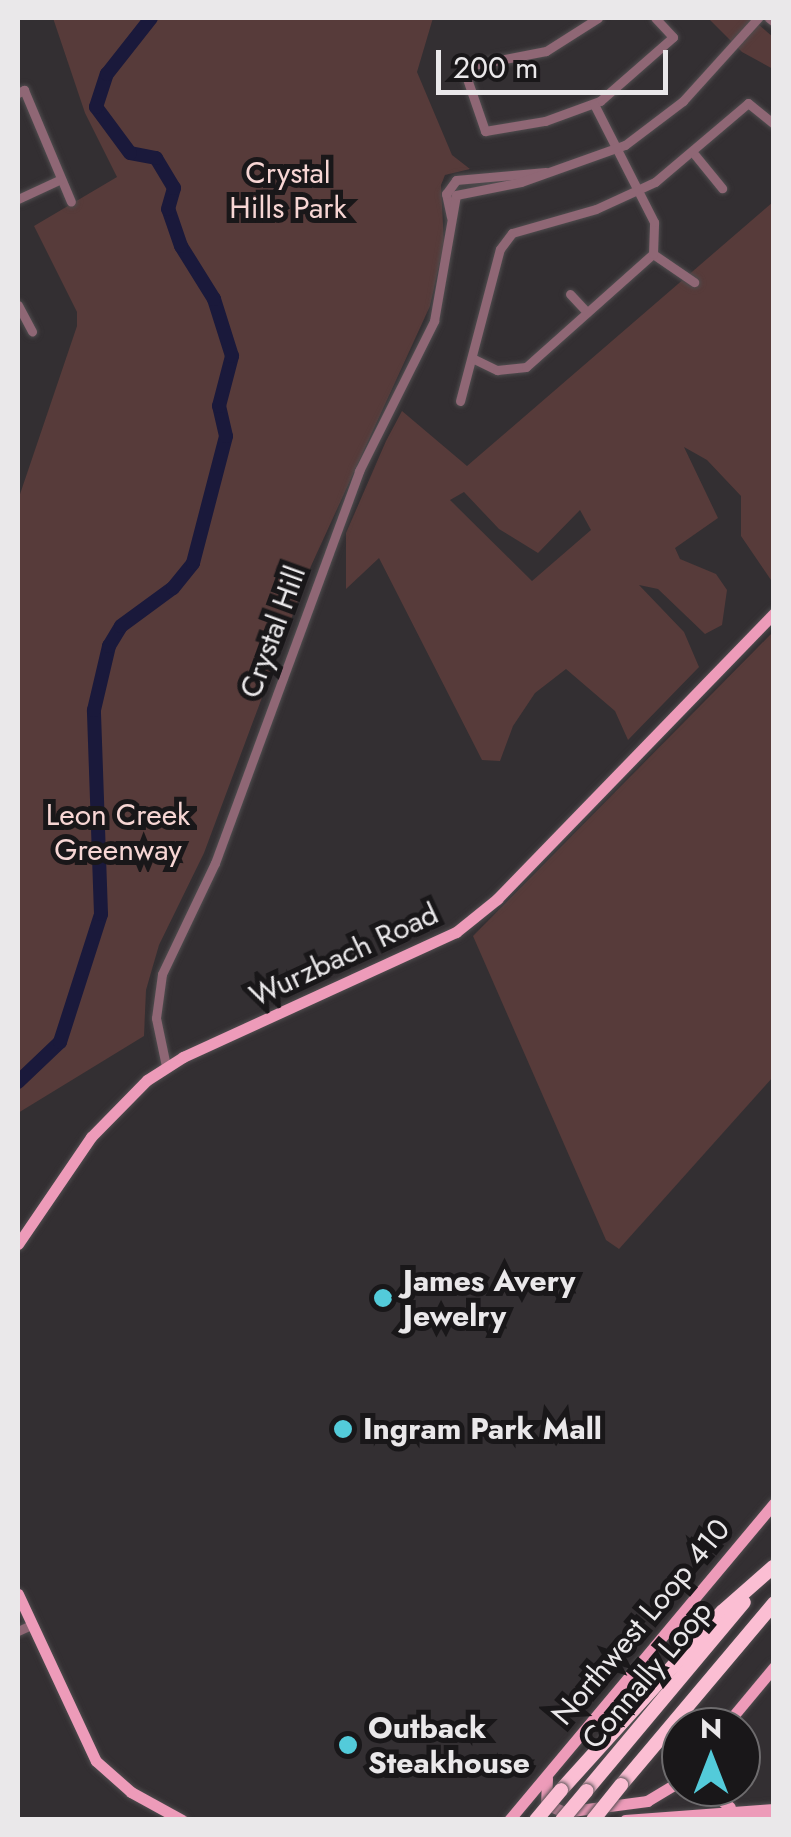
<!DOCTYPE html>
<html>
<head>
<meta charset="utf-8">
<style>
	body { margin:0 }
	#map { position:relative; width:791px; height:1837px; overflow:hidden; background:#332f32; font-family:Jost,sans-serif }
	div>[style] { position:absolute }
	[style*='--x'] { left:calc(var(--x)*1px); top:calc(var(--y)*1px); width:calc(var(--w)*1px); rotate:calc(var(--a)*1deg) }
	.green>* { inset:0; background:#573b3a }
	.river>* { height:14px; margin:-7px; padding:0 7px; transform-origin:7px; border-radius:7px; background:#1a193b }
	.roads { filter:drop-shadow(0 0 2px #504d4f) drop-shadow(0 0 2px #504d4f) }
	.minor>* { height:9px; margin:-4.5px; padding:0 4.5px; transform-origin:4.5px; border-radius:4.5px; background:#8f6775 }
	.major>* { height:11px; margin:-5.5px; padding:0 5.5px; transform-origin:5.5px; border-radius:5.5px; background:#ed9bb9 }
	.highway>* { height:14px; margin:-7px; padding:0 7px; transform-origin:7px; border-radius:7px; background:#fbbed3 }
	.bridges { filter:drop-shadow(0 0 2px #504d4f) drop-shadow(0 0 2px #504d4f) }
	.highway-bridge>* { height:14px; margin:-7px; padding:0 7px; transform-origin:7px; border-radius:7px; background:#fbbed3 }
	.dots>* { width:28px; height:28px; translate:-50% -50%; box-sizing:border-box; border:5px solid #191719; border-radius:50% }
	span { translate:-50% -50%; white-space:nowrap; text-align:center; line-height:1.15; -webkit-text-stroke:10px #191719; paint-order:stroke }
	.park-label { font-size:30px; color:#f7d6d4 }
	.street-label { font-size:30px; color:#eae8ea }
	.poi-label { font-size:30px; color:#eae8ea; font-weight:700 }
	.left { translate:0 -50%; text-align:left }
	.frame { position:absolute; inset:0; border:20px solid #eae8ea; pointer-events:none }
	.north { position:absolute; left:661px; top:1707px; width:100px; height:100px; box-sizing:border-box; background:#191719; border:2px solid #6d6b6d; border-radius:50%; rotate:0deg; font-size:28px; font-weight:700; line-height:40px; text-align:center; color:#eae8ea }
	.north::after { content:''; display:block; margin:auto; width:35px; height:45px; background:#53cbda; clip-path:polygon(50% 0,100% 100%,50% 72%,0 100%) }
	.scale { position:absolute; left:436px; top:50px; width:232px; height:45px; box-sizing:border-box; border:5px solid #eae8ea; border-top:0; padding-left:12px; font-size:30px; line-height:35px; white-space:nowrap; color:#eae8ea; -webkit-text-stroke:8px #191719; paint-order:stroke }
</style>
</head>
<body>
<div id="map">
	<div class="green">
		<i style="clip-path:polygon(53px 18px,433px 18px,417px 72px,452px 155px,470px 169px,445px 175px,441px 185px,444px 244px,430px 306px,311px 566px,204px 853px,159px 945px,146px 990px,144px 1036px,18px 1113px,18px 500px,77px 326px,77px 312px,34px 226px,117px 177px,85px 113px)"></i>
		<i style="clip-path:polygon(708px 18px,751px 18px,773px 37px,773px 69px,742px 52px)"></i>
		<i style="clip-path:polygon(evenodd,773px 202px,773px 583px,741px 536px,741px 496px,707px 460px,684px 447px,718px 518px,675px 548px,680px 559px,716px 574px,727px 590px,722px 625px,705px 634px,658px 589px,639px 585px,684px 632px,699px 667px,628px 740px,615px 711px,566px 669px,535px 693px,513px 726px,500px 761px,482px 760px,379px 558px,346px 589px,346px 533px,386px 441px,402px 411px,467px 466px,773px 202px,464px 492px,499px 529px,538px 553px,580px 510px,591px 530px,532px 581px,450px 500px,464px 492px)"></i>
		<i style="clip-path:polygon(773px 632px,773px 1077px,619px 1249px,606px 1240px,473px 936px)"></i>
	</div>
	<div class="river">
		<i style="--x:18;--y:1082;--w:58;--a:-43.6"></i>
		<i style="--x:60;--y:1042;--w:134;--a:-72.2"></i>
		<i style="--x:101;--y:914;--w:204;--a:-92"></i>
		<i style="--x:94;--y:710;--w:66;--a:-76.8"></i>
		<i style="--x:109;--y:646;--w:23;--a:-59"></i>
		<i style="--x:121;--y:626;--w:64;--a:-36.2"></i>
		<i style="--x:173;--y:588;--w:32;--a:-51"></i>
		<i style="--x:193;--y:563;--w:131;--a:-75.4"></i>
		<i style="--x:226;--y:436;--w:31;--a:-103"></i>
		<i style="--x:219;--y:406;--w:52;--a:-75.4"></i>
		<i style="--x:232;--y:356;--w:60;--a:-107.5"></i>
		<i style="--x:214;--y:299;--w:62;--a:-121.9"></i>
		<i style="--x:181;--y:246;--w:39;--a:-109"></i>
		<i style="--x:168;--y:209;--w:22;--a:-74"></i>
		<i style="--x:174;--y:188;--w:35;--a:-121"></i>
		<i style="--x:156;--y:158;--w:26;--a:-169"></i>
		<i style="--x:130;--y:153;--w:57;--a:-126.5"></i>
		<i style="--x:96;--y:107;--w:35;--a:-72"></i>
		<i style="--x:107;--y:74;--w:71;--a:-51.8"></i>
	</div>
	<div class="roads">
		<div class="minor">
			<i style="--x:598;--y:18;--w:62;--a:147.6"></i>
			<i style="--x:546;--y:51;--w:85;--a:169.1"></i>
			<i style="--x:463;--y:67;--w:68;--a:71"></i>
			<i style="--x:485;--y:131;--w:61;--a:-9.5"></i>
			<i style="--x:545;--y:121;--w:59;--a:-20"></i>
			<i style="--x:600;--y:101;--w:97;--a:-41.2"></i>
			<i style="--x:673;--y:37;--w:26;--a:-133"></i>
			<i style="--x:769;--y:18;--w:6;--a:39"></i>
			<i style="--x:18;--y:93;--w:7;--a:-27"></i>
			<i style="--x:24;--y:90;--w:121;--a:67.2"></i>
			<i style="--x:695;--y:155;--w:43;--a:50.7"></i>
			<i style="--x:18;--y:199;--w:47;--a:-24.9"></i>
			<i style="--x:451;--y:217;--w:24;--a:-102"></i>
			<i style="--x:446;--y:194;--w:17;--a:-54"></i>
			<i style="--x:456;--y:180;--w:90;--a:-5.1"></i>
			<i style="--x:653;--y:254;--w:50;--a:34.3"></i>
			<i style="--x:570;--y:294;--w:25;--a:47"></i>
			<i style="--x:18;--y:305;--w:30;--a:62"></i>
			<i style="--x:472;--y:358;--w:28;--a:26"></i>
			<i style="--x:497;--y:370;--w:29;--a:-6"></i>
			<i style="--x:526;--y:367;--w:170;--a:-41.7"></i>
			<i style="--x:653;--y:254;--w:32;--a:-88"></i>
			<i style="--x:654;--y:222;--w:132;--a:-117"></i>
			<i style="--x:460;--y:401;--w:157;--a:-75.3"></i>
			<i style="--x:500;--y:249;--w:20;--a:-53"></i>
			<i style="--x:512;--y:233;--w:87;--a:-15.9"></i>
			<i style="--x:596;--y:209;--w:65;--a:-24.6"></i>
			<i style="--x:655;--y:182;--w:122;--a:-40.3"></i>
			<i style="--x:748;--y:103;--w:33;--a:39"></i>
			<i style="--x:166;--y:1066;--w:49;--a:-101.8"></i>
			<i style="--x:156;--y:1018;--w:44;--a:-82.2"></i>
			<i style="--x:162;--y:974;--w:123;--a:-64.5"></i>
			<i style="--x:215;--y:863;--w:418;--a:-69.8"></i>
			<i style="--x:359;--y:471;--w:168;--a:-63.4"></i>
			<i style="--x:434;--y:321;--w:128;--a:-80.1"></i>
			<i style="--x:456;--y:195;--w:66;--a:-11.3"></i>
			<i style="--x:521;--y:182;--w:110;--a:-19.6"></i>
			<i style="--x:625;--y:145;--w:73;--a:-37.2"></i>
			<i style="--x:683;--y:101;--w:112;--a:-47.9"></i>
			<i style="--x:18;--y:1631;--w:14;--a:-25"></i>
		</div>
		<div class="major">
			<i style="--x:18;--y:1244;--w:130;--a:-55.7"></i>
			<i style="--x:91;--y:1137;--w:80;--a:-45.5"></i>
			<i style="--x:147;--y:1080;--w:43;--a:-32.6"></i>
			<i style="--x:183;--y:1057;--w:300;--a:-24.6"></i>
			<i style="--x:456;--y:932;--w:53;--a:-38.8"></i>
			<i style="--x:497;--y:899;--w:398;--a:-45.9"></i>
			<i style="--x:18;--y:1594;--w:184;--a:65"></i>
			<i style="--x:96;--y:1761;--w:47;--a:41.5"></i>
			<i style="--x:131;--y:1792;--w:58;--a:28.8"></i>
			<i style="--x:724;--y:1727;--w:78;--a:-50.2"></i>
			<i style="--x:547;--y:1778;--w:26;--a:92"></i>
			<i style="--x:546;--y:1804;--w:20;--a:24"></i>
			<i style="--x:564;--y:1812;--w:84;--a:-7.5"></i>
			<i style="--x:647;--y:1801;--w:35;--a:-31"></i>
			<i style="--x:705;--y:1787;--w:32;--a:39"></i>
			<i style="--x:509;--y:1820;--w:413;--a:-50.1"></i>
			<i style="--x:625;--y:1820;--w:149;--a:-4.2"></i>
			<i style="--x:745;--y:1820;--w:26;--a:-16"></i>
		</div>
		<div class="highway">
			<i style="--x:621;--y:1785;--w:238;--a:-49.9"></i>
			<i style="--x:561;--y:1790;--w:241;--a:-47.9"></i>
			<i style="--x:723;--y:1611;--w:67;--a:-41.3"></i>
			<i style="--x:586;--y:1791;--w:246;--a:-50.1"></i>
		</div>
	</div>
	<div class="bridges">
		<div class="highway-bridge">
			<i style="--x:536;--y:1820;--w:39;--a:-50"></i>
			<i style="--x:562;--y:1820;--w:38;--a:-50"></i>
			<i style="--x:593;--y:1820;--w:45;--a:-51.3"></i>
		</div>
	</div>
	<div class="dots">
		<i style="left:383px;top:1298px;background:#53cbda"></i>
		<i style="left:343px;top:1429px;background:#53cbda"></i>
		<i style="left:348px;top:1745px;background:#53cbda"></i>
	</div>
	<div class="park-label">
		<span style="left:288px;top:190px">Crystal<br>Hills Park</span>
		<span style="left:118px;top:832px">Leon Creek<br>Greenway</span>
	</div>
	<div class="street-label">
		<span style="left:273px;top:632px;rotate:-70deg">Crystal Hill</span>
		<span style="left:344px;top:955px;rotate:-25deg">Wurzbach Road</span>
		<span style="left:641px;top:1622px;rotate:-50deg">Northwest Loop 410</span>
		<span style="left:647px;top:1675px;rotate:-50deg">Connally Loop</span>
	</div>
	<div class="poi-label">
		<span class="left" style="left:403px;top:1298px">James Avery<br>Jewelry</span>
		<span class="left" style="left:363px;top:1429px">Ingram Park Mall</span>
		<span class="left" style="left:368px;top:1745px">Outback<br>Steakhouse</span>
	</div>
	<div class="frame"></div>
	<div class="north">N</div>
	<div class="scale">200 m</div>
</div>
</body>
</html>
